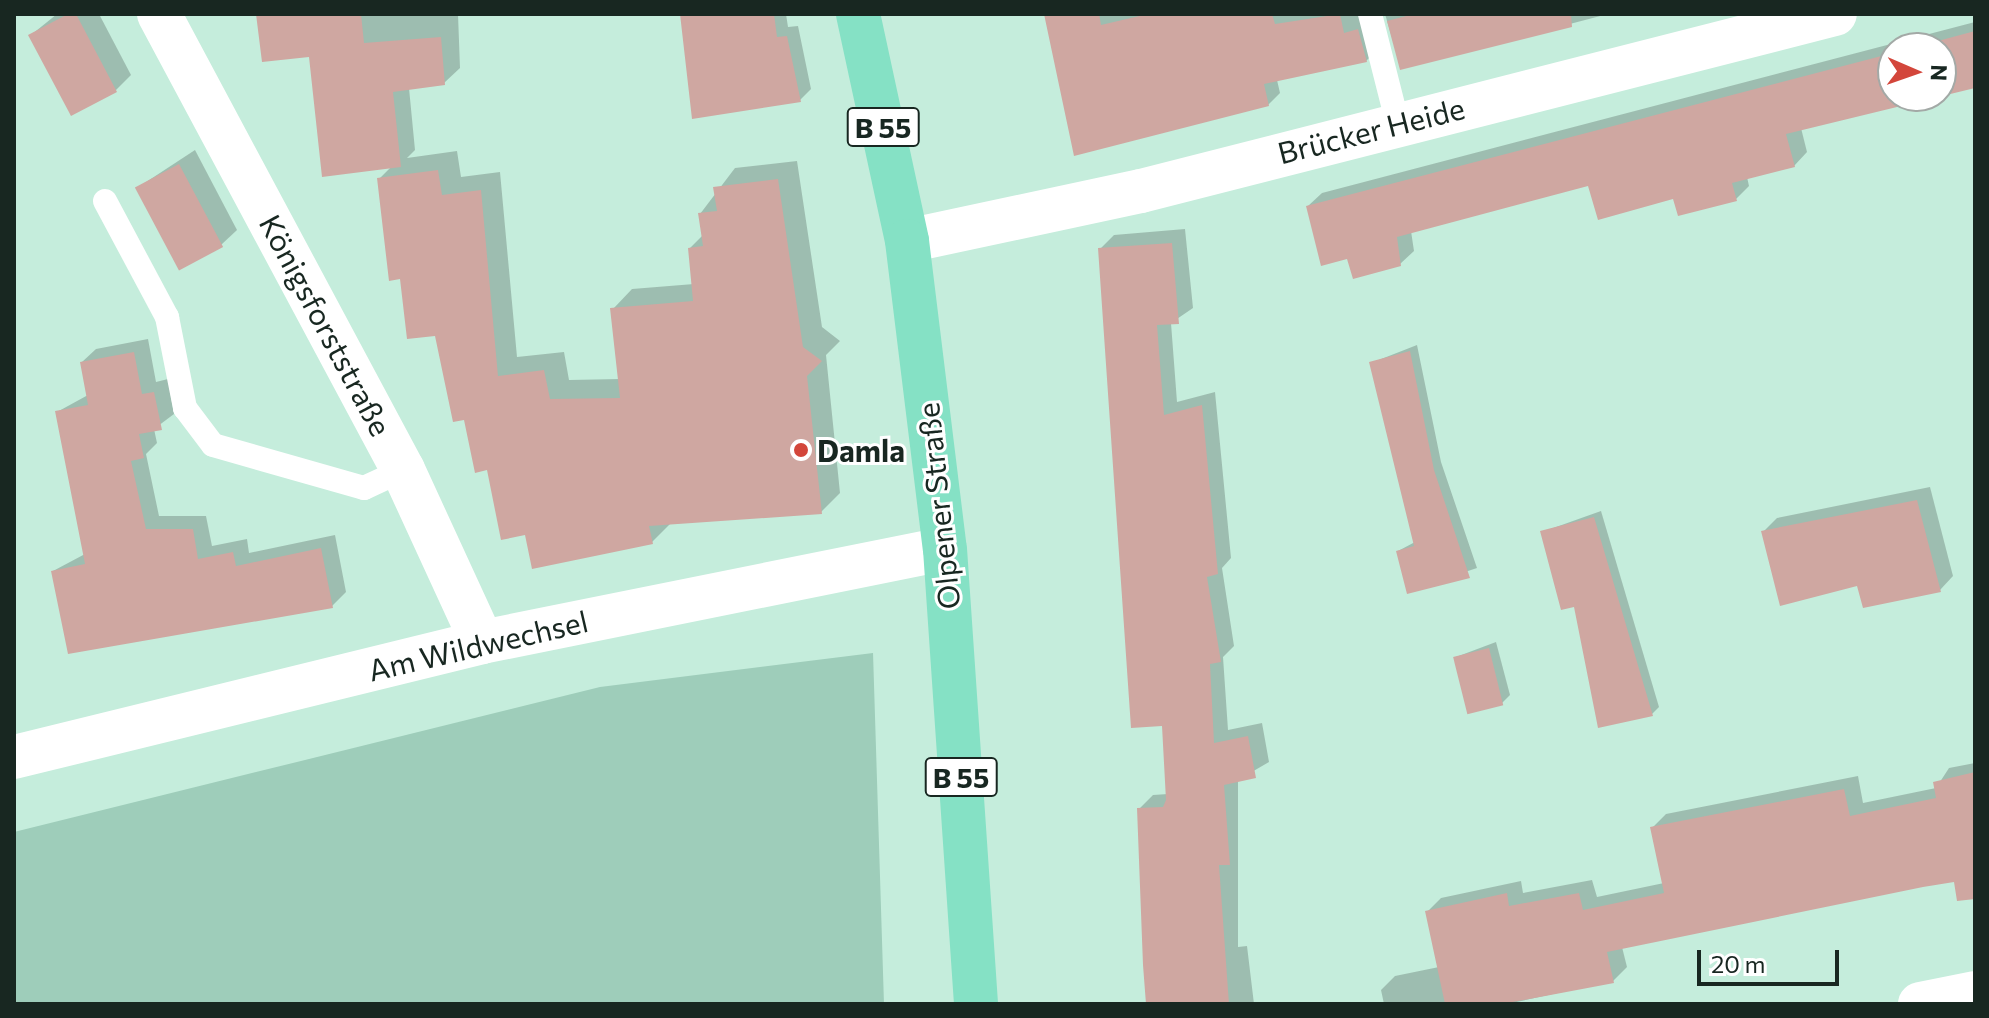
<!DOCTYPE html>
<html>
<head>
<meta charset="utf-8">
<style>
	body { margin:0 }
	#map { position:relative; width:1989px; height:1018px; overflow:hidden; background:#c5eddc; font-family:Commissioner,sans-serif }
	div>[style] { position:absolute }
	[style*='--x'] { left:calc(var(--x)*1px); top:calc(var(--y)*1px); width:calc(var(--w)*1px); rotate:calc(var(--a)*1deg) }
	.green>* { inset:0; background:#9ecdba }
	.shadow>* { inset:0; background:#0003 }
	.building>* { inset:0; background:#cfa7a1; transform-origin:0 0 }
	.service>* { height:24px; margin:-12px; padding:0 12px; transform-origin:12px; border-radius:12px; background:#fff }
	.minor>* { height:44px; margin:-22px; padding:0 22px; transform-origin:22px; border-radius:22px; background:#fff }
	.primary>* { height:44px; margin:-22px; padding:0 22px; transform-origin:22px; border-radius:22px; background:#85e1c5 }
	.dots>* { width:22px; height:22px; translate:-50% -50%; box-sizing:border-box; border:4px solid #fff; border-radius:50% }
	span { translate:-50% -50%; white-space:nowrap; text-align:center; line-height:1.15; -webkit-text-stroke:6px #fff; paint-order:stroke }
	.shield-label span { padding:2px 6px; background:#fff; border:2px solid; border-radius:6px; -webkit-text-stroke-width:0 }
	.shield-label { font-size:28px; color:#182721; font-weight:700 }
	.street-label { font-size:30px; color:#182721 }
	.poi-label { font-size:30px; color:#182721; font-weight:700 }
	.left { translate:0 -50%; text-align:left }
	.frame { position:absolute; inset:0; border:16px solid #182721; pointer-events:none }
	.north { position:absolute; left:1877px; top:32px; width:80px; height:80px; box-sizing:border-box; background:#fff; border:2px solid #a3a9a6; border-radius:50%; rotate:92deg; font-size:22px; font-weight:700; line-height:32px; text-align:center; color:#182721 }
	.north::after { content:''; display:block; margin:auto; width:28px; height:36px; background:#d3463b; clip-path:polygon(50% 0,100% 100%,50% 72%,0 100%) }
	.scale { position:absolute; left:1697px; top:950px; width:142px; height:36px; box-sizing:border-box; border:4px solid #182721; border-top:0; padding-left:10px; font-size:24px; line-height:28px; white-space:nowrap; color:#182721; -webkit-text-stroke:6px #fff; paint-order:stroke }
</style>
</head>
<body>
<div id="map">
	<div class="green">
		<i style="clip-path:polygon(873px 653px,884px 1004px,14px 1004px,14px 832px,600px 687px)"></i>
	</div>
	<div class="shadow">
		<i style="clip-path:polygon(57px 14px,99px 14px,131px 75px,115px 91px,31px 35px)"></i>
		<i style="clip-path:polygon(259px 14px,458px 14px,460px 68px,444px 83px,409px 88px,415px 150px,407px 158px,457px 151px,461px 177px,500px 172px,517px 357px,564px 352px,569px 380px,620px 379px,613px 309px,632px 289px,694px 284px,690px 248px,703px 235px,700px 214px,735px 168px,797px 161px,822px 327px,840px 341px,826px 355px,840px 493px,821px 512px,672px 522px,652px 542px,527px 532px,466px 418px,436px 334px,402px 277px,379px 179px,392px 166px,310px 55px)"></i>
		<i style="clip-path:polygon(682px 14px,786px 14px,788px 27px,798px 26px,811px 89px,800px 100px)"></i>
		<i style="clip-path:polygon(1045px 14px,1372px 14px,1378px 49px,1366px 61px,1277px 80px,1280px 93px,1268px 105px)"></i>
		<i style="clip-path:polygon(1385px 14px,1608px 14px,1401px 68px)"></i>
		<i style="clip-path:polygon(1975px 22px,1975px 87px,1941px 95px,1941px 48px,1893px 48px,1893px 96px,1935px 96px,1801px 128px,1807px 152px,1794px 166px,1747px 177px,1749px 186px,1736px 199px,1590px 184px,1411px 231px,1414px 251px,1400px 264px,1348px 257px,1308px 206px,1322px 193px)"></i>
		<i style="clip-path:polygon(195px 150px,237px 230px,221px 245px,137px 188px)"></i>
		<i style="clip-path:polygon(1185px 229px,1193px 308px,1171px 323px,1177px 402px,1215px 392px,1231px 558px,1222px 568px,1234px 646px,1223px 657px,1228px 730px,1262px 723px,1269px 762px,1238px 780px,1238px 947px,1247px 946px,1254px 1004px,1152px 1004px,1139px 809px,1153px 795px,1168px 794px,1164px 724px,1100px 249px,1114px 235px)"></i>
		<i style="clip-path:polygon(148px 339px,156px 382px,168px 379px,174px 414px,154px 429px,157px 443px,146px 454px,159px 516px,206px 516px,212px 546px,247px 539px,249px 553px,335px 535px,346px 592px,332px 606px,53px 571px,85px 554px,57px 412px,88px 395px,82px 362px,96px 349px)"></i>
		<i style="clip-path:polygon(1417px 345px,1441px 462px,1477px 568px,1408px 591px,1398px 551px,1415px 542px,1371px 363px)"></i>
		<i style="clip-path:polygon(1930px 487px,1953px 576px,1940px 590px,1859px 584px,1763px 532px,1777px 518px)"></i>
		<i style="clip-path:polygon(1601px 511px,1659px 707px,1652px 714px,1575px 604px,1542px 532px)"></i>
		<i style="clip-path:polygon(1496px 642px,1510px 695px,1502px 703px,1456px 657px)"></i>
		<i style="clip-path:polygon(1975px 763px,1975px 873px,1622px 947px,1627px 967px,1613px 981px,1507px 1004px,1384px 1004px,1381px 990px,1395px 976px,1439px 967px,1427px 912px,1441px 898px,1521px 881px,1523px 893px,1592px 880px,1597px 897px,1664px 883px,1652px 828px,1666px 814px,1858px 776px,1863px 803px,1936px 788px,1949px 768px)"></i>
	</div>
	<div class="building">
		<i style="clip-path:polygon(68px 14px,76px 14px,117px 92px,71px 116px,28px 35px)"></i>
		<i style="clip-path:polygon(256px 14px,361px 14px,364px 43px,441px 37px,445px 85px,393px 92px,401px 167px,322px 177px,309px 57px,262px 62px)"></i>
		<i style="clip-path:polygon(680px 14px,774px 14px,777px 37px,787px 36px,801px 102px,692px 119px)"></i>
		<i style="clip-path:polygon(1044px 14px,1099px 14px,1101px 25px,1148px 14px,1272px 14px,1275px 24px,1340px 14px,1344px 33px,1358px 29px,1367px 62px,1264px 84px,1269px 106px,1074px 156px)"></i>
		<i style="clip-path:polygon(1414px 14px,1571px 14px,1572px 27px,1400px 70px,1387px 21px)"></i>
		<i style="clip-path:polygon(1975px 31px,1975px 88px,1786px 134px,1795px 167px,1732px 183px,1737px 201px,1678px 216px,1673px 199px,1598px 220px,1588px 186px,1397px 237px,1401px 266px,1353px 279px,1347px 259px,1321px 266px,1306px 206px,1893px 53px,1893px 96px,1941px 96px,1941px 48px,1912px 48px)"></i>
		<i style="left:179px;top:164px;width:94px;height:50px;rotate:62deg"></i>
		<i style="clip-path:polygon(438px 170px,442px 195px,481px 190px,498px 376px,544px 370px,550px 399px,620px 398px,610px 308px,693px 301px,688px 248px,703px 246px,698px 213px,717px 211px,713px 187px,778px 179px,803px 347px,822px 361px,807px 376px,822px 514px,649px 526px,653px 544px,532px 569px,525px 535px,501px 540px,487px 470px,475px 473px,464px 420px,453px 422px,435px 336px,407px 339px,400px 279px,389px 281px,377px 178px)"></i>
		<i style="clip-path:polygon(1172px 243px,1179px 324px,1157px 325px,1164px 415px,1202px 405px,1218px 574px,1207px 577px,1221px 662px,1210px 664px,1214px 743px,1248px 736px,1256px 778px,1224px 785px,1230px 865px,1219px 865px,1229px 1004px,1146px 1004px,1143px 965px,1137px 808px,1163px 807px,1166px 800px,1162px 726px,1131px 728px,1098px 248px)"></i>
		<i style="clip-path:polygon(1410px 351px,1434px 470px,1470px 578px,1407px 594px,1396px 551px,1414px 546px,1369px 362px)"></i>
		<i style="clip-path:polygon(134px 352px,142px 394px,154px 392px,162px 430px,139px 434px,144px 458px,131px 461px,146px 529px,193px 529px,198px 559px,233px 552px,236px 566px,321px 548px,333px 608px,68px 654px,51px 571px,85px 564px,55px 411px,88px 405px,80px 362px)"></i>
		<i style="clip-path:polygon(1917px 500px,1941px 592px,1863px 608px,1857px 586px,1780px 606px,1761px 531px)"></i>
		<i style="clip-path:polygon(1594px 517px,1653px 716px,1598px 728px,1574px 607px,1561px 610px,1540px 531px)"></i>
		<i style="left:1489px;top:648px;width:59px;height:37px;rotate:76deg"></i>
		<i style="clip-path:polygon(1975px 772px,1975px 899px,1957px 901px,1954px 882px,1923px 887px,1607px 952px,1614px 983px,1502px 1004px,1445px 1004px,1425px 911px,1507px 893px,1509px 906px,1579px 893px,1583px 910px,1664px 893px,1650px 827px,1844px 789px,1850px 816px,1936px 798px,1933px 782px)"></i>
	</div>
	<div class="service">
		<i style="--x:1370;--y:14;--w:114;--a:75.8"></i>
		<i style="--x:105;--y:201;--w:132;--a:61.9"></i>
		<i style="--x:167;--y:317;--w:93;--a:78.8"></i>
		<i style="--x:185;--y:408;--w:46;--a:52.9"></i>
		<i style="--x:213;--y:445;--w:157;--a:15.9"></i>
		<i style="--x:364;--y:488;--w:43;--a:-24.8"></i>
	</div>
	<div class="minor">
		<i style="--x:159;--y:14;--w:517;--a:61.85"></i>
		<i style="--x:403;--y:470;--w:189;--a:65.3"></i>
		<i style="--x:907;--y:241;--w:239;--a:-12.1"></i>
		<i style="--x:1141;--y:191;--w:716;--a:-14.31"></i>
		<i style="--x:14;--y:757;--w:482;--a:-13.8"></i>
		<i style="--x:482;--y:642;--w:472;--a:-11.4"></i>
		<i style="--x:1920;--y:1004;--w:56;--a:-11.3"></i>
	</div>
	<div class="primary">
		<i style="--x:858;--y:14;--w:232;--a:77.8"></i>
		<i style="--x:907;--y:241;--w:310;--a:83"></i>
		<i style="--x:945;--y:549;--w:456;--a:86.1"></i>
	</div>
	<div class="dots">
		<i style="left:801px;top:450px;background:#d3463b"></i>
	</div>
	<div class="shield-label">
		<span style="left:883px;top:127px">B 55</span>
		<span style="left:961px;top:777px">B 55</span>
	</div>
	<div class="street-label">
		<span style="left:1371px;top:130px;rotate:-14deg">Brücker Heide</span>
		<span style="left:326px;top:325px;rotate:62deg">Königsforststraße</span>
		<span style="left:938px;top:506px;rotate:-96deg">Olpener Straße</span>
		<span style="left:478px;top:645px;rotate:-13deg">Am Wildwechsel</span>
	</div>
	<div class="poi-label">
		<span class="left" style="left:817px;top:450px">Damla</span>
	</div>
	<div class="frame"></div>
	<div class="north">N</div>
	<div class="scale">20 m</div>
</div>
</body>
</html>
